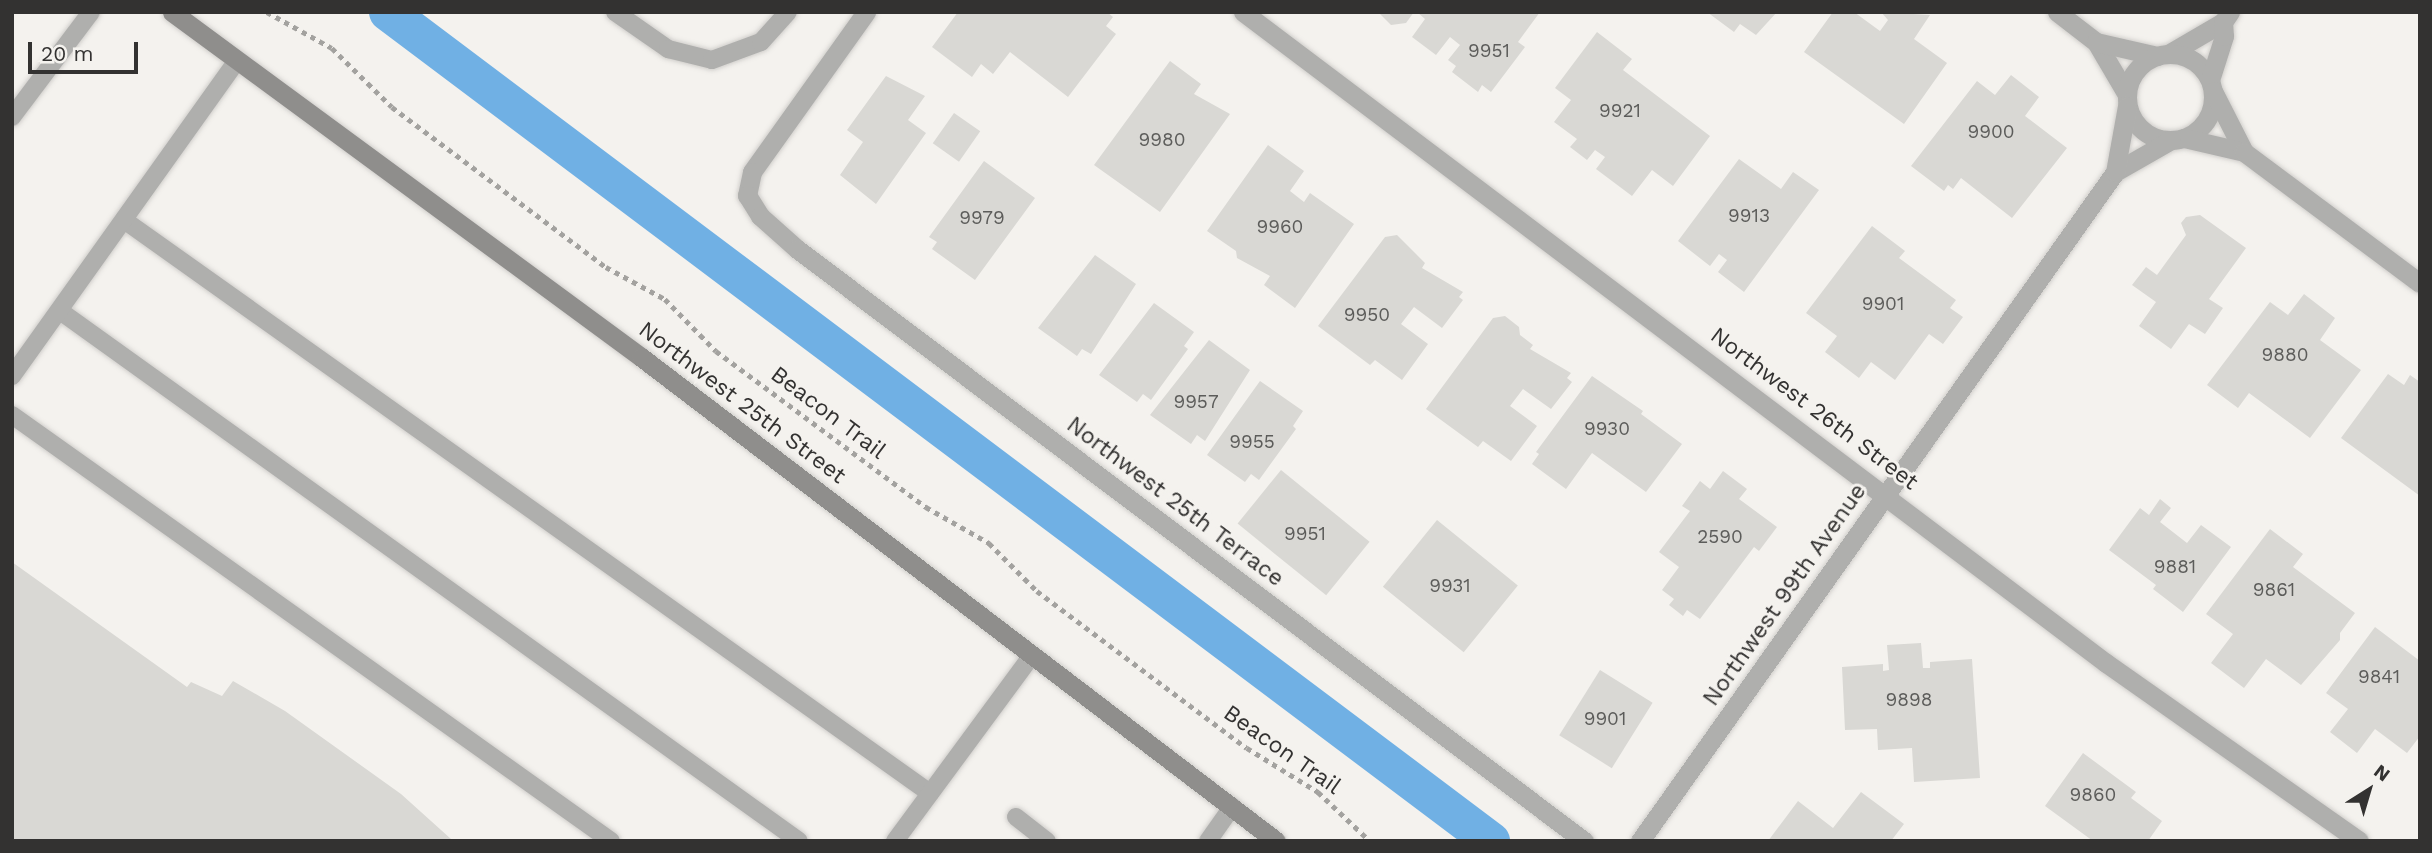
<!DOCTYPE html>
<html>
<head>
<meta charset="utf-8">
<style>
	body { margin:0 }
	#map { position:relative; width:2432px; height:853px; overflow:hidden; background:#f4f2ee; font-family:"Work Sans",sans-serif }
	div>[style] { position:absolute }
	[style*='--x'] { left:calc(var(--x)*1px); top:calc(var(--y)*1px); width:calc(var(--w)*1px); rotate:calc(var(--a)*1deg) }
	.canal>* { height:38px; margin:-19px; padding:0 19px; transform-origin:19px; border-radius:19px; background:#70b0e4 }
	.building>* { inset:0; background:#d9d8d4; transform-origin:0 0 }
	.path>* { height:4.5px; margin-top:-2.25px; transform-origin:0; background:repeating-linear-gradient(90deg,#a3a29f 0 5px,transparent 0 10px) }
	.roads { filter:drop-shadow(0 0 2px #d1cfcc) drop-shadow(0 0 2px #d1cfcc) }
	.service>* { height:18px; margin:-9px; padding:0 9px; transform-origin:9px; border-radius:9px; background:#afafad }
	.minor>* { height:19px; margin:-9.5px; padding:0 9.5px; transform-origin:9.5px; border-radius:9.5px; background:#afafad }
	.minor>.ring { margin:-9.5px; padding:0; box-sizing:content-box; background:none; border:19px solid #afafad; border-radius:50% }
	.secondary>* { height:19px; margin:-9.5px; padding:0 9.5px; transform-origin:9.5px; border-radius:9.5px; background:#8f8e8c }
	span { translate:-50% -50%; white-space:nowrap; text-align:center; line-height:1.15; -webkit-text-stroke:6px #f4f2ee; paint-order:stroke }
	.number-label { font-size:19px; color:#5c5c5a }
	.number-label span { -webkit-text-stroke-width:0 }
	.street-label { font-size:23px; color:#333231 }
	.frame { position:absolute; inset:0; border:14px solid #333231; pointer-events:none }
	.north { position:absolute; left:2334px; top:755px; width:70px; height:70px; -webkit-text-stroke:5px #f4f2ee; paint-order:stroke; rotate:37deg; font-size:19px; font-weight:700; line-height:28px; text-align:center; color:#333231 }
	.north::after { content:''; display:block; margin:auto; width:24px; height:32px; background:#333231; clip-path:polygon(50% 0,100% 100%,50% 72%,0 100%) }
	.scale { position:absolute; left:28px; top:42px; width:110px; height:32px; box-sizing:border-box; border:4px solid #333231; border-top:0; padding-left:9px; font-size:21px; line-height:24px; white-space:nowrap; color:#333231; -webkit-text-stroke:5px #f4f2ee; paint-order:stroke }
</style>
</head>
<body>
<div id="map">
	<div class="canal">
		<i style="--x:388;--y:12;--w:1380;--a:36.93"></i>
	</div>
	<div class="building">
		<i style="clip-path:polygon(958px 12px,1107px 12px,1113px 17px,1106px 26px,1116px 34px,1068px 97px,1010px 52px,993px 74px,981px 64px,972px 77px,932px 47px)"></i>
		<i style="clip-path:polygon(1378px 12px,1414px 12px,1406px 23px,1391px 25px)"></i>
		<i style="clip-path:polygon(1417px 12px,1540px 12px,1518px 42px,1525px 47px,1491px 92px,1482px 85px,1478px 92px,1452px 72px,1456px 66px,1448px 60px,1460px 45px,1450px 37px,1436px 55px,1412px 37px,1425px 19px)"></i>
		<i style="clip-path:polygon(1707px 12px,1777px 12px,1756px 35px,1740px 24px,1734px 32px)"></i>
		<i style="clip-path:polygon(1833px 12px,1854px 12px,1880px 31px,1888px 20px,1881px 12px,1930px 15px,1914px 39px,1947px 63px,1904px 124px,1804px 52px)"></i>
		<i style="clip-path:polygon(1597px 32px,1632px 59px,1623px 70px,1710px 136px,1673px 186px,1652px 170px,1632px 196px,1596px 169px,1605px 157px,1595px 150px,1587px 160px,1570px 147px,1577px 139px,1554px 122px,1571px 100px,1555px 88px)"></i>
		<i style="clip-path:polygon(1170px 61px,1201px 84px,1194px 94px,1230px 114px,1160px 212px,1094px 165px)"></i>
		<i style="clip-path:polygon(2011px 75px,2039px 97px,2025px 116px,2067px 148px,2012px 218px,1961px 178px,1953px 189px,1948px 185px,1944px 191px,1911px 166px,1977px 81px,1995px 95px)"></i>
		<i style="clip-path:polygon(886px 76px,925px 96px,908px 120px,926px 133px,876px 204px,840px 175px,863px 142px,847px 130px)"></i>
		<i style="left:954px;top:113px;width:32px;height:37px;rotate:35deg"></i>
		<i style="clip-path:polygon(1268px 145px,1304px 171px,1290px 191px,1304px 202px,1310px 193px,1354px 224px,1295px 308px,1264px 285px,1270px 276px,1237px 258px,1236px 251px,1207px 231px)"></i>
		<i style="clip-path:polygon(1739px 159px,1781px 189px,1793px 172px,1819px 190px,1744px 292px,1718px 272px,1727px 260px,1719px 254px,1710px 266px,1678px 241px)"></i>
		<i style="clip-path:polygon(984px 161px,1035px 198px,975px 280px,932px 249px,937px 242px,929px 237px)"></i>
		<i style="clip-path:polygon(2200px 215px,2246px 248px,2209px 299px,2223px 308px,2205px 334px,2189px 324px,2171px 349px,2139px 326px,2156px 302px,2132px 285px,2146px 267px,2157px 275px,2186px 235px,2181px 223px,2186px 217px)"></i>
		<i style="clip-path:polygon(1872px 226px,1905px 251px,1899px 258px,1956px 300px,1950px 308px,1963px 317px,1943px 344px,1929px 334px,1895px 380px,1871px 362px,1859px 378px,1825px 352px,1837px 336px,1806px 313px)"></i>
		<i style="clip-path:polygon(1397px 235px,1425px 263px,1422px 268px,1463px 292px,1459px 297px,1463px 300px,1442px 328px,1414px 307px,1401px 324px,1428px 344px,1402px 380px,1375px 360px,1370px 365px,1318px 326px,1385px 237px)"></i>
		<i style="clip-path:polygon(1095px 255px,1136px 284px,1091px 354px,1082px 349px,1077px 356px,1038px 328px)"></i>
		<i style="clip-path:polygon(2304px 294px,2335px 318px,2320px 340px,2361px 370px,2310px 438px,2249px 393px,2238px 408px,2207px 385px,2270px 302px,2288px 315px)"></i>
		<i style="clip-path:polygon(1154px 303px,1194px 332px,1184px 346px,1188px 349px,1151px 400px,1143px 394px,1137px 402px,1099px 375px)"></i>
		<i style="clip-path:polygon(1505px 316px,1519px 327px,1520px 335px,1533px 345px,1530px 349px,1571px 373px,1567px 378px,1572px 382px,1551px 409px,1523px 389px,1510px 406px,1537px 426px,1511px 461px,1483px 441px,1478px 447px,1426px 409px,1493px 318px)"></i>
		<i style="clip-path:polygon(1209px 340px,1250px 370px,1205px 441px,1197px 435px,1191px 444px,1150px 415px)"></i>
		<i style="clip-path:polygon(2388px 374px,2404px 385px,2410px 375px,2420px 382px,2420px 496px,2341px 438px)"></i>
		<i style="clip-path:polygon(1592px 376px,1643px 411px,1641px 414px,1682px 444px,1646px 492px,1592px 453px,1566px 489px,1532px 464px,1539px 454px,1536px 452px)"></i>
		<i style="clip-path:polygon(1260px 381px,1303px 411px,1293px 426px,1296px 429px,1259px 480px,1251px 474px,1245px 482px,1207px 455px)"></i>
		<i style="left:1281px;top:470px;width:114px;height:69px;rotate:39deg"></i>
		<i style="clip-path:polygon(1723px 471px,1747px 489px,1739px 499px,1777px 527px,1759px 551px,1754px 547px,1700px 619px,1687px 610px,1683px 616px,1669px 605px,1674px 599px,1662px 590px,1679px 567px,1659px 552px,1690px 511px,1682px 506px,1700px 481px,1710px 489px)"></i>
		<i style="clip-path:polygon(2160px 499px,2171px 508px,2160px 522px,2187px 543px,2201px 525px,2231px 547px,2183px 612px,2153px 589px,2156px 585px,2109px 550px,2140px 508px,2149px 515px)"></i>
		<i style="left:1437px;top:520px;width:104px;height:86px;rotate:39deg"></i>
		<i style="clip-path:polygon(2270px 529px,2303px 554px,2293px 567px,2355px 613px,2340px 633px,2340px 640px,2301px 685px,2266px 659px,2244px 688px,2211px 663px,2233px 634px,2206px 614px)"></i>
		<i style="clip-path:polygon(12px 562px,187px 687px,191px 682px,222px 696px,233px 681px,285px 711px,401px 794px,451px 839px,12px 841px)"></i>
		<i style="clip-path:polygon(2375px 627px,2420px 661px,2420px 736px,2407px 753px,2375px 729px,2357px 753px,2330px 732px,2348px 709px,2326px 693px)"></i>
		<i style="clip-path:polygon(1921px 643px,1923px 668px,1930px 668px,1930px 662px,1972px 659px,1980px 778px,1914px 782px,1912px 748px,1878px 750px,1877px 729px,1845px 730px,1842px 667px,1883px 664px,1883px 671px,1889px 670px,1887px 645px)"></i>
		<i style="left:1600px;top:670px;width:62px;height:77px;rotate:32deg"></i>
		<i style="clip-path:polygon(2083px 753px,2136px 792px,2131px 798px,2162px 821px,2148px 841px,2093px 841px,2045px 806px)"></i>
		<i style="clip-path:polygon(1861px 792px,1904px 824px,1891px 841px,1768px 841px,1798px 801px,1833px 828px)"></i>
	</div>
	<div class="path">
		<i style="--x:267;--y:12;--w:74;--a:29"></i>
		<i style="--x:332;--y:48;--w:84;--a:44.5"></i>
		<i style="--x:392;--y:107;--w:267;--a:36.8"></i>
		<i style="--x:606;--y:267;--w:67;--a:28.5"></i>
		<i style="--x:665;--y:299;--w:73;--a:45.6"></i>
		<i style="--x:716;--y:351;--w:262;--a:36.6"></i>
		<i style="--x:926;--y:507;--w:73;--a:29.7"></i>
		<i style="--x:989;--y:543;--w:68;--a:45"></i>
		<i style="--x:1037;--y:591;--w:262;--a:36.8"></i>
		<i style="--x:1247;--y:748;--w:84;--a:31.8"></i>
		<i style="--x:1318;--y:792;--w:71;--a:43.3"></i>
	</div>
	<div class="roads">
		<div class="service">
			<i style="--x:615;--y:12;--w:65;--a:34.9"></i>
			<i style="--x:668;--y:49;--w:45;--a:14"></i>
			<i style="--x:712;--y:60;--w:52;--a:-20.2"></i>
			<i style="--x:761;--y:42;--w:40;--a:-48"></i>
			<i style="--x:12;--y:117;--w:131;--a:-53"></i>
			<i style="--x:124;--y:220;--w:989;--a:35.41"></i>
			<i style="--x:60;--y:311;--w:909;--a:35.65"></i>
			<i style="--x:12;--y:376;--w:387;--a:-54.5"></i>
			<i style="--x:12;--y:415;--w:735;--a:35.42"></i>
			<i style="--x:1016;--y:817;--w:39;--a:38"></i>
			<i style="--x:895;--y:841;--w:231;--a:-53.6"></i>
			<i style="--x:1208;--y:841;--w:42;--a:-54.8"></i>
		</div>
		<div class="minor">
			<i style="--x:866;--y:12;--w:196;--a:125.5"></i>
			<i style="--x:752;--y:172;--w:24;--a:102"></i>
			<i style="--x:747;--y:195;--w:25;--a:58"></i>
			<i style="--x:760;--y:216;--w:50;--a:41.7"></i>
			<i style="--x:797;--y:249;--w:985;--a:36.95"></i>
			<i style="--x:1243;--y:12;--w:1081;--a:37.03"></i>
			<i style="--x:2106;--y:663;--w:309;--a:35.1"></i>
			<i style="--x:2057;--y:12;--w:49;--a:37.6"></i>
			<i style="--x:2096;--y:42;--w:59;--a:59.5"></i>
			<i style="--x:2096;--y:42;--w:63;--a:12.9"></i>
			<i style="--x:2170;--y:53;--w:61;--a:-30.3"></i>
			<i style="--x:2223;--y:22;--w:12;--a:-55"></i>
			<i class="ring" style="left:2127px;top:54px;width:67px;height:67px"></i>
			<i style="--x:2210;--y:80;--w:46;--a:-72.3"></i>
			<i style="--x:2224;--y:36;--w:14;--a:-94"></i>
			<i style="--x:2213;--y:91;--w:68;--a:63.1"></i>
			<i style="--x:2184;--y:138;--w:62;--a:13.1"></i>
			<i style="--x:2244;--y:152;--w:219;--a:36.7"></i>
			<i style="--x:2115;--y:172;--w:64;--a:-29.7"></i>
			<i style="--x:1640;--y:841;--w:820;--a:-54.62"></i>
			<i style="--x:2115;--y:172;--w:67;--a:-79.7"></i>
		</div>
		<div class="secondary">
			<i style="--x:172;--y:12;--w:582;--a:36.34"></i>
			<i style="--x:641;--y:357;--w:798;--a:37.31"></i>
		</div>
	</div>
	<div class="number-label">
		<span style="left:1489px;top:51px">9951</span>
		<span style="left:1620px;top:111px">9921</span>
		<span style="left:1991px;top:132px">9900</span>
		<span style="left:1162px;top:140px">9980</span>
		<span style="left:1749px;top:216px">9913</span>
		<span style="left:982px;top:218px">9979</span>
		<span style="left:1280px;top:227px">9960</span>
		<span style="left:1883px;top:304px">9901</span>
		<span style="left:1367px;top:315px">9950</span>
		<span style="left:2285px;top:355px">9880</span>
		<span style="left:1196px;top:402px">9957</span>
		<span style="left:1607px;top:429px">9930</span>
		<span style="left:1252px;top:442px">9955</span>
		<span style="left:1305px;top:534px">9951</span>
		<span style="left:1720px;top:537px">2590</span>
		<span style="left:2175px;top:567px">9881</span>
		<span style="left:1450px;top:586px">9931</span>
		<span style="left:2274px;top:590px">9861</span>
		<span style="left:2379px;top:677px">9841</span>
		<span style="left:1909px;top:700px">9898</span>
		<span style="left:1605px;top:719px">9901</span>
		<span style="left:2093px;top:795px">9860</span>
	</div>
	<div class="street-label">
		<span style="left:742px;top:403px;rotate:37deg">Northwest 25th Street</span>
		<span style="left:1814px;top:409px;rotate:37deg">Northwest 26th Street</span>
		<span style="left:828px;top:413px;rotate:37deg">Beacon Trail</span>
		<span style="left:1175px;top:502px;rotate:37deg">Northwest 25th Terrace</span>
		<span style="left:1785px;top:595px;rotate:-55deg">Northwest 99th Avenue</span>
		<span style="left:1282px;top:750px;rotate:35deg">Beacon Trail</span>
	</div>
	<div class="frame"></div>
	<div class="north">N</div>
	<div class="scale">20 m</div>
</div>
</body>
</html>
